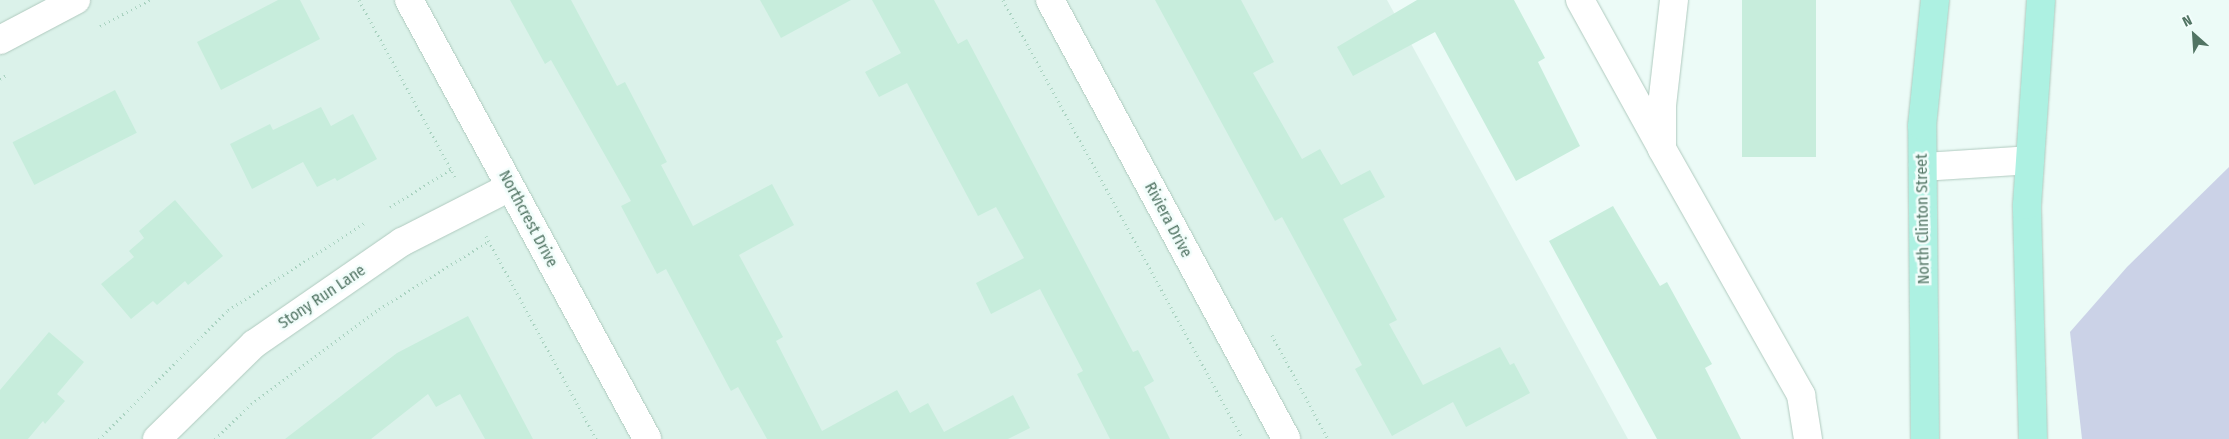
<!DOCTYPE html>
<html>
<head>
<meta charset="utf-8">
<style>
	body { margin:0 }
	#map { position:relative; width:2229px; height:439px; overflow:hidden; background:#ecfbf7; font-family:"Fira Sans Condensed",sans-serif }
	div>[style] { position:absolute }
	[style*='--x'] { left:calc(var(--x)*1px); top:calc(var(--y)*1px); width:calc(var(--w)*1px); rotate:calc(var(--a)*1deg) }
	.residential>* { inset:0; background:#dbf2ea }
	.green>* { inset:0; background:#cbd2e7 }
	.building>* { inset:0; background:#c7eddc; transform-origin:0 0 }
	.path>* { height:3px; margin-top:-1.5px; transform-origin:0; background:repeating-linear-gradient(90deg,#a9d2c0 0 1px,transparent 0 5px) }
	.roads { filter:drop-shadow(0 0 1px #b0cabf) drop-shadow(0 0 1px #b0cabf) }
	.minor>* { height:28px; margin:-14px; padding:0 14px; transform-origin:14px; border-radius:14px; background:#fff }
	.major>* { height:28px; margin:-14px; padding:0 14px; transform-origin:14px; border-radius:14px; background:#adf1e2 }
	span { translate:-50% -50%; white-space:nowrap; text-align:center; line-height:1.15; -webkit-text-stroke:5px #f2fdfb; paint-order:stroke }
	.street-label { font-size:16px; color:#517463 }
	.north { position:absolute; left:2169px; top:10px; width:50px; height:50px; -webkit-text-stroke:4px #f2fdfb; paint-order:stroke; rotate:334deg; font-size:14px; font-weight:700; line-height:20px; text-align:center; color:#517463 }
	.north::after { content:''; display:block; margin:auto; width:18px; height:22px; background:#517463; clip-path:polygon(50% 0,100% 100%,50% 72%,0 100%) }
</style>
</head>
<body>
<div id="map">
	<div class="residential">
		<i style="clip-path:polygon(0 0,1387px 0,1628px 439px,0 439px)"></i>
	</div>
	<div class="green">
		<i style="clip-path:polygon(2229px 167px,2229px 439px,2082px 439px,2070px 332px,2127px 267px)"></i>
	</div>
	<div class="building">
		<i style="clip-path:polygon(278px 0,300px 0,320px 39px,221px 90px,197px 42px)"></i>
		<i style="clip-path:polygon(510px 0,571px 0,617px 86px,625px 82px,667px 162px,661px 165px,693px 226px,772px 184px,794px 225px,739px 255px,783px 337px,776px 341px,822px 431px,897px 390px,910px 413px,928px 403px,944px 432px,1013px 395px,1030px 428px,1008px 439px,767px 439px,738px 387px,731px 391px,666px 269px,657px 274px,621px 206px,631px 201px,551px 60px,545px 64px)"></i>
		<i style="clip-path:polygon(760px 0,851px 0,781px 38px)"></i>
		<i style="clip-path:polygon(872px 0,934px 0,958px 44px,967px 39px,1133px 352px,1138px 350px,1154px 381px,1144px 387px,1170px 439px,1110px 439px,1077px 374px,1083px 371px,1040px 289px,991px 314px,976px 283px,1024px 258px,996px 207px,978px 216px,907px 83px,879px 97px,865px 72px,901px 53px)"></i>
		<i style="clip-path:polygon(1155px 0,1241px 0,1274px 62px,1253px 73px,1302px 159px,1320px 149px,1341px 185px,1370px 170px,1385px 197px,1343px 219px,1397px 320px,1389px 324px,1423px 385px,1500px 347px,1510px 365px,1514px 363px,1530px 393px,1466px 427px,1453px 402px,1392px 436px,1355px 369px,1362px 365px,1282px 217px,1275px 221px)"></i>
		<i style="clip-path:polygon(1417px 0,1514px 0,1545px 58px,1538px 62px,1580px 146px,1516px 181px,1435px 32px,1353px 76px,1337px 47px)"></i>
		<i style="left:1742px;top:0;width:74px;height:157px"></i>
		<i style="left:115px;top:90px;width:48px;height:115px;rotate:63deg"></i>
		<i style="clip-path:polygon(321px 107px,331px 126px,353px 114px,377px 159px,337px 181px,335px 178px,317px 187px,303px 162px,252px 189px,230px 144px,270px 124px,273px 130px)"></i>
		<i style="clip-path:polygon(175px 200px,223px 256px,188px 285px,185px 281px,157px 305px,153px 301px,131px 319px,101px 284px,134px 257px,129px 251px,144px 238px,139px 231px)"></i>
		<i style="clip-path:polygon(1613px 206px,1660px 286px,1667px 282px,1712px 364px,1705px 368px,1741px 439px,1657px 439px,1549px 241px)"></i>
		<i style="clip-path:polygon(468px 316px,533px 439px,485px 439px,460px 394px,436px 407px,428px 394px,371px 439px,285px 439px,397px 353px)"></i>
		<i style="clip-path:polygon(49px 332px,84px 362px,57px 394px,65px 401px,45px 424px,43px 421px,28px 439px,0 439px,0 390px)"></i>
	</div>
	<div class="path">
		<i style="--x:359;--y:0;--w:201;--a:61.5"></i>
		<i style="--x:1003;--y:0;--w:500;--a:61.33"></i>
		<i style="--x:100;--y:26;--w:56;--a:-27.5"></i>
		<i style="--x:0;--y:79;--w:9;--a:-32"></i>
		<i style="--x:390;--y:207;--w:72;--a:-31.9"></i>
		<i style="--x:486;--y:236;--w:231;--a:61.5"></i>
		<i style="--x:1272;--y:335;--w:118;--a:61.7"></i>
		<i style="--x:99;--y:439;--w:182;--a:-45"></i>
		<i style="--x:228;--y:310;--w:164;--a:-32.5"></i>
		<i style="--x:215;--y:439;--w:50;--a:-44.2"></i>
		<i style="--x:251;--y:404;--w:159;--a:-36.6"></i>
		<i style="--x:379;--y:309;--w:129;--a:-31.7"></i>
	</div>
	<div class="roads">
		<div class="minor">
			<i style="--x:409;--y:0;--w:499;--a:61.5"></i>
			<i style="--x:1050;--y:0;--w:498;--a:61.7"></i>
			<i style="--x:1580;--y:0;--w:166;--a:61.1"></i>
			<i style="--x:1674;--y:0;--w:106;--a:96.5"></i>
			<i style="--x:1662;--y:105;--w:44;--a:90"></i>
			<i style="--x:1662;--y:149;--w:283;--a:60.5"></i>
			<i style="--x:1801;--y:395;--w:45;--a:81"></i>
			<i style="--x:0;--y:40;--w:86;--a:-27.8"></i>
			<i style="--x:1923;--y:167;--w:107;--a:-3.7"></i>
			<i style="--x:157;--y:439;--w:136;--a:-44.4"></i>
			<i style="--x:254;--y:344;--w:180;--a:-34.6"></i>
			<i style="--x:402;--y:242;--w:121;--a:-27"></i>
		</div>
		<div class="major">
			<i style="--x:1925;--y:439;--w:313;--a:-90.5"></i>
			<i style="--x:1922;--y:126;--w:127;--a:-84.1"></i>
			<i style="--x:2033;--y:439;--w:234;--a:-91.5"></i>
			<i style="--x:2027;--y:205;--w:205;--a:-86.1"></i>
		</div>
	</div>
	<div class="street-label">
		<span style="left:528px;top:219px;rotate:62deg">Northcrest Drive</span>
		<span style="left:1923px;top:219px;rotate:-91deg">North Clinton Street</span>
		<span style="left:1168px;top:220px;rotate:62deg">Riviera Drive</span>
		<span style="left:322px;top:297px;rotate:-34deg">Stony Run Lane</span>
	</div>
	<div class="north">N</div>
</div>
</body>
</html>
